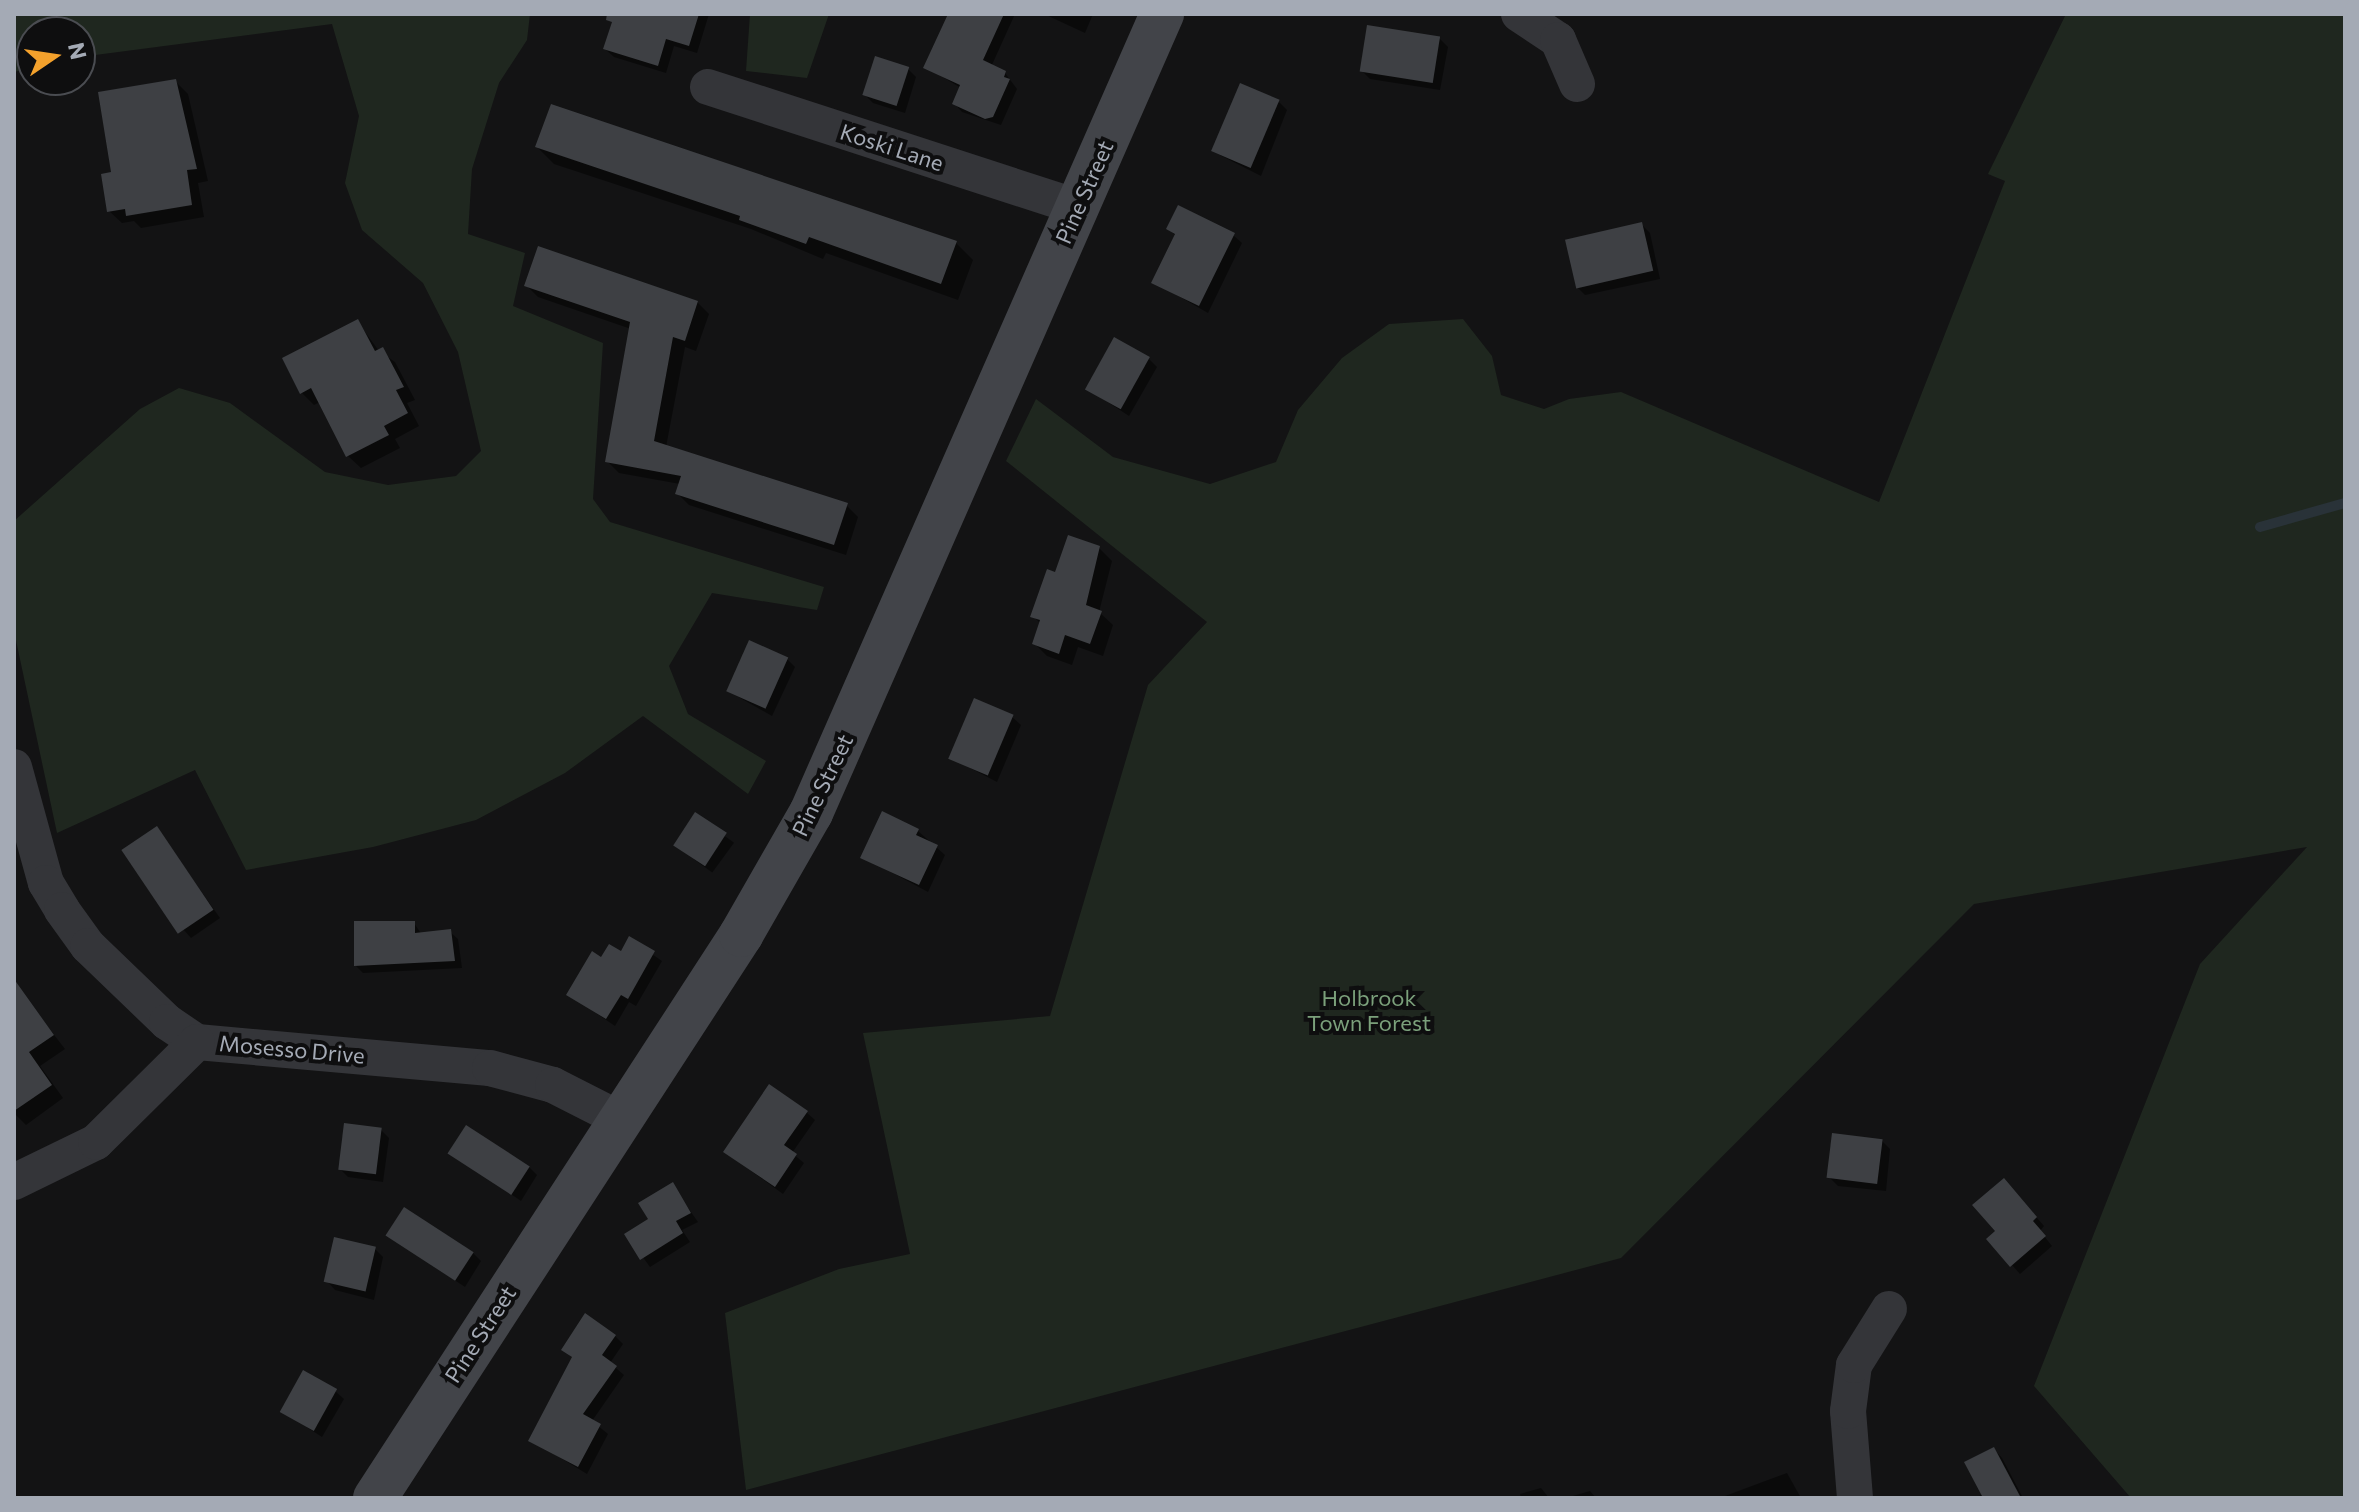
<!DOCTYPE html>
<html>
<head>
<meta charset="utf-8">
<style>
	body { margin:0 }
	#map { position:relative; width:2359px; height:1512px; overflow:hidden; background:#131314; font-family:Commissioner,sans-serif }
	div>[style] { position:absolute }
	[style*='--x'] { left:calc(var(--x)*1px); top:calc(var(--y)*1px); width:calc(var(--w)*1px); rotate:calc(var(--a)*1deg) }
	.green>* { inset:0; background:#1f271f }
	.shadow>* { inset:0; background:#0007; transform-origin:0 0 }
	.stream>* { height:10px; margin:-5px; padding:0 5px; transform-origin:5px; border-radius:5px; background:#293238 }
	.building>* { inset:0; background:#3e4044; transform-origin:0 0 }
	.street>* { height:36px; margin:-18px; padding:0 18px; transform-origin:18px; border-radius:18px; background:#343539 }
	.secondary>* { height:44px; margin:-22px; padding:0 22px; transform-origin:22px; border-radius:22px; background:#424449 }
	span { translate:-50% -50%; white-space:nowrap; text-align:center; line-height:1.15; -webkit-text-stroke:8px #0e0e0f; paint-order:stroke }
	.street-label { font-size:22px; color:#a4aab5 }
	.park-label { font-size:22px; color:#7ba07b }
	.frame { position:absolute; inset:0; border:16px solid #a4aab5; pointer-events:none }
	.north { position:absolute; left:16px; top:16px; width:80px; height:80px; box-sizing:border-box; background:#0e0e0f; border:2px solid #4a4c51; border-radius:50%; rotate:77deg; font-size:22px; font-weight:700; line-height:32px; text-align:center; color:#a4aab5 }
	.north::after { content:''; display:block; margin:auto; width:28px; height:36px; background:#f3a12c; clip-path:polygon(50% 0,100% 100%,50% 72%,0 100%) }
</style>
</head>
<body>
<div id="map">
	<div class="green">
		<i style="clip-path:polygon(14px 14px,530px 14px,527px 40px,499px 83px,472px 169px,468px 234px,525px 253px,513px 306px,603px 343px,593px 499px,610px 522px,824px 587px,817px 610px,712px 593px,669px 666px,688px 714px,766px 761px,748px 794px,643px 716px,565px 773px,476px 820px,373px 847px,246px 870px,195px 770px,57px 833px,14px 631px,14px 521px,140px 409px,179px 388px,230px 403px,325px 472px,388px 485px,456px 476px,481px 451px,458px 352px,423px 283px,362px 230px,345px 183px,359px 116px,332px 24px,80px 57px,80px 32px,32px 32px,32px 68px,14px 72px)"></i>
		<i style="clip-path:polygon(750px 14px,829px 14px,807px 78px,746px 71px)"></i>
		<i style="clip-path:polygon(2066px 14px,2345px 14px,2345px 1498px,2131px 1498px,2034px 1386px,2200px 964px,2307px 847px,1974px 904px,1621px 1258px,746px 1490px,725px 1313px,839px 1269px,910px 1254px,863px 1033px,1050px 1016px,1148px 685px,1207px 622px,1006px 461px,1036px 399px,1113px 457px,1210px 484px,1276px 462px,1298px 410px,1342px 358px,1389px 324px,1463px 319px,1492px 356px,1501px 395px,1544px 409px,1569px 399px,1621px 392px,1879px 502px,2005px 181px,1988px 174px)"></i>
	</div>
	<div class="shadow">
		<i style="clip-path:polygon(617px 14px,709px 14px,697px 53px,674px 46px,666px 73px,614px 57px,605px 49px)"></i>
		<i style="clip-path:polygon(950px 14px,1015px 14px,991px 67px,1005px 73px,1017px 89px,1001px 125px,962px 112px,954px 103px,961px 88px,926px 67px)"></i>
		<i style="clip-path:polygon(1044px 14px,1093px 14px,1085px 33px)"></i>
		<i style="clip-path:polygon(1440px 39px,1448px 47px,1440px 90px,1370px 79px,1361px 70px)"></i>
		<i style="clip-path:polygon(908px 69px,916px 77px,905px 113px,873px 103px,865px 95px)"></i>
		<i style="clip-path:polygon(175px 81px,188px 94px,208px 181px,198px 183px,204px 217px,141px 228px,134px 221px,122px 223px,109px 211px,113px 174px)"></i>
		<i style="clip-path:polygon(1279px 102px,1287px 110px,1261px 176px,1214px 152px)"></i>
		<i style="clip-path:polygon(537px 147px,956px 243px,973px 260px,958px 300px,826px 253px,823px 259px,751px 229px,554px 164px)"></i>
		<i style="clip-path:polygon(1641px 224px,1650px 233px,1660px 279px,1585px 295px,1577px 287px)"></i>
		<i style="clip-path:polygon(1169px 229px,1233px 235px,1242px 243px,1208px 313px,1154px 282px,1176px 236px)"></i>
		<i style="clip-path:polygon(527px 286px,697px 302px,709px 314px,696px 351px,685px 347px,666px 447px,846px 505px,858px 517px,846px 555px,689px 505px,677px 493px,680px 484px,619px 473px,608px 462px,631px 329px,538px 297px)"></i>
		<i style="clip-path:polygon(357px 321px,379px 351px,395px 362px,415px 400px,407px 403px,419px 426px,395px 439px,400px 448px,361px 468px,348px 456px,320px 402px,314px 405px,301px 392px)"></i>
		<i style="clip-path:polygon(1149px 359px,1157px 367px,1129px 416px,1088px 389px)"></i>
		<i style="clip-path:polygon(1099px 548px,1112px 561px,1099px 612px,1113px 625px,1103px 656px,1078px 647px,1072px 665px,1047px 656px,1034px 643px,1041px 624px,1033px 616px,1057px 574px)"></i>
		<i style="clip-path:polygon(787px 659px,795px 667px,772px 716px,728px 691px)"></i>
		<i style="clip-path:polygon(1012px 717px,1021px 725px,997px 782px,951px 758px)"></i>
		<i style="clip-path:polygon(883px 814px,918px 831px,945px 855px,928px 892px,863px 857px)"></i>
		<i style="left:696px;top:815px;width:47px;height:37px;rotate:36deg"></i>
		<i style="clip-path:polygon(157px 829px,220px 918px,191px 938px,183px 929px)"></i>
		<i style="clip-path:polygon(414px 923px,422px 935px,450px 932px,458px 939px,462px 968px,363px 973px,356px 966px)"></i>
		<i style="clip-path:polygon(630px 939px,662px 961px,636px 1006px,629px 1002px,615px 1026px,568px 994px,602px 959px,622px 954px)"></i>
		<i style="clip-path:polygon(14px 983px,65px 1049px,40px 1066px,63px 1098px,26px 1125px,14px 1113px)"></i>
		<i style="clip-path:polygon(806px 1112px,815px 1120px,792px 1153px,804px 1163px,783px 1194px,725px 1152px)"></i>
		<i style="clip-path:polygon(381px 1130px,389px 1138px,383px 1182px,348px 1177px,340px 1169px)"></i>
		<i style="clip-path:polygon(1882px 1141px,1890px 1149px,1886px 1191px,1838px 1186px,1830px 1178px)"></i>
		<i style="clip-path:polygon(451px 1153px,529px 1167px,537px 1175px,521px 1201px)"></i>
		<i style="clip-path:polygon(672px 1185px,698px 1222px,682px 1230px,690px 1242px,650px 1267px,626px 1234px,650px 1220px)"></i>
		<i style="clip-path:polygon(2012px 1189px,2044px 1226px,2040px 1231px,2052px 1246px,2020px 1274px,1989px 1239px,1998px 1232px)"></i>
		<i style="clip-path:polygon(388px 1236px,473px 1253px,481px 1261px,465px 1287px)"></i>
		<i style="clip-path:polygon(375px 1249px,383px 1257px,374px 1300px,335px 1290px,327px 1281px)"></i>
		<i style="clip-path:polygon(615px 1336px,623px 1344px,610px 1363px,624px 1375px,592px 1421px,608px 1434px,587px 1474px,531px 1440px,574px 1359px,563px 1349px)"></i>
		<i style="clip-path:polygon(335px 1391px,344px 1399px,322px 1437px,282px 1411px)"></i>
		<i style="clip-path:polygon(1994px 1449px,2002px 1458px,2023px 1498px,1977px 1498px,1983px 1493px)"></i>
		<i style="clip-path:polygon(1787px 1473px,1801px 1498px,1726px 1498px,1725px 1496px)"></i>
		<i style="clip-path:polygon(1541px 1488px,1549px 1498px,1521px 1498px,1520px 1494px)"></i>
		<i style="clip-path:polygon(1590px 1491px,1596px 1498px,1566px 1498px)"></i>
	</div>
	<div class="stream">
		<i style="--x:2260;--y:527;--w:88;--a:-15.8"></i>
	</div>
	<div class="building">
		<i style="clip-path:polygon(607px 14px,699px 14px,689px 46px,666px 39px,658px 66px,603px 49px,612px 22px,606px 20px)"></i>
		<i style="clip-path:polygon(948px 14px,1004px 14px,983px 60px,1006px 71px,1004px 77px,1010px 79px,993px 117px,985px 119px,952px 104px,960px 85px,923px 68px)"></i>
		<i style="left:1367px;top:25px;width:74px;height:47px;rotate:9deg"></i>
		<i style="left:875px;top:56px;width:36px;height:41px;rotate:18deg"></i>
		<i style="clip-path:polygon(176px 79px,197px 169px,187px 170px,192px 205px,126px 216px,125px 209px,107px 212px,101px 174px,111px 172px,98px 92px)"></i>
		<i style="left:1240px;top:83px;width:43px;height:74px;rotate:23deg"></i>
		<i style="clip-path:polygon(551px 104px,957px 241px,941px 284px,809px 237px,806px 244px,739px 220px,740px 216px,535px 147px)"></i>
		<i style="clip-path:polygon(1178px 205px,1235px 233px,1199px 306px,1151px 283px,1175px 234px,1166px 229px)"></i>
		<i style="left:1642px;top:222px;width:50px;height:79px;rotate:77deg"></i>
		<i style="clip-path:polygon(538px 246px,698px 301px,685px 341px,673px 337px,654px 441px,848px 503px,834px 545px,675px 494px,681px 476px,605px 462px,630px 322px,524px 286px)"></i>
		<i style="clip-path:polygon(358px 319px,375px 351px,383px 347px,404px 387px,396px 390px,408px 413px,384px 426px,389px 435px,346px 457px,311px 388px,300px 394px,282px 358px)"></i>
		<i style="left:1114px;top:337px;width:41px;height:60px;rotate:29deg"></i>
		<i style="clip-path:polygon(1068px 535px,1100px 546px,1086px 605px,1102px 611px,1090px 644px,1065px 635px,1059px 654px,1032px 644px,1040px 620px,1030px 617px,1047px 569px,1055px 572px)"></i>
		<i style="left:749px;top:640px;width:43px;height:56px;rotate:24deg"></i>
		<i style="left:974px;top:698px;width:43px;height:66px;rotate:23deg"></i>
		<i style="clip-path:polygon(882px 811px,919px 829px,916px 835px,938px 845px,919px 885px,860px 858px)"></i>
		<i style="left:695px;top:812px;width:38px;height:40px;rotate:33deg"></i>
		<i style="left:157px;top:826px;width:101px;height:43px;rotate:56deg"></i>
		<i style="clip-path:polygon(354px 921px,415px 921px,415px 933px,451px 929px,455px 961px,354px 966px)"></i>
		<i style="clip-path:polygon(629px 936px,655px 951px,628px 999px,621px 995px,606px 1019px,566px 995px,592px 951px,601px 957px,609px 944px,621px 951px)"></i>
		<i style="clip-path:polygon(14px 979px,54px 1035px,29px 1052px,52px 1085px,14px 1111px)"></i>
		<i style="clip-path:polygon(769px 1084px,808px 1111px,784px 1145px,797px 1154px,775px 1187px,723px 1152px)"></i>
		<i style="left:344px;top:1123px;width:38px;height:47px;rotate:7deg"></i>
		<i style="left:466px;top:1125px;width:76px;height:34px;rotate:33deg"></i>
		<i style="left:1832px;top:1133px;width:51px;height:45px;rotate:7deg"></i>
		<i style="clip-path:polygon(2004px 1178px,2037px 1217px,2033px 1221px,2046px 1236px,2010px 1267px,1986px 1239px,1995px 1231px,1972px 1205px)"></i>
		<i style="clip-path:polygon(673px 1182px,691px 1213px,676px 1221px,683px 1233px,640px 1260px,624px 1234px,648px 1219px,638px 1203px)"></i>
		<i style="left:404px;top:1207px;width:83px;height:34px;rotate:33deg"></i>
		<i style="left:334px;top:1237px;width:43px;height:46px;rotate:13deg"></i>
		<i style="clip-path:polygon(585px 1313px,616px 1335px,602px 1355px,617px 1366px,583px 1414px,601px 1424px,578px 1467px,528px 1441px,572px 1357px,561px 1350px)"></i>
		<i style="left:303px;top:1370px;width:39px;height:48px;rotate:29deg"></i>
		<i style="clip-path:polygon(1994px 1447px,2021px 1498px,1983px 1498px,1964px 1462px)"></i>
	</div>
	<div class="street">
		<i style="--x:1519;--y:14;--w:47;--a:33.7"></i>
		<i style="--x:1558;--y:40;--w:48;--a:66.6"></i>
		<i style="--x:708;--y:87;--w:388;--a:18"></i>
		<i style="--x:14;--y:767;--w:120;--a:74.6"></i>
		<i style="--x:46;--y:883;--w:31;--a:59"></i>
		<i style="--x:62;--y:910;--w:44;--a:54.2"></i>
		<i style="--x:88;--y:946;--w:110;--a:43.9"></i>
		<i style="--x:167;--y:1022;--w:36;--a:34"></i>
		<i style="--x:197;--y:1042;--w:294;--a:5.1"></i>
		<i style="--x:490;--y:1068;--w:65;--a:15.1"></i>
		<i style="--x:553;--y:1085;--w:75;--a:26.9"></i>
		<i style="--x:14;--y:1182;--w:91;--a:-26"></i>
		<i style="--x:96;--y:1142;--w:142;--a:-44.7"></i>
		<i style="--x:1855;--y:1498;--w:87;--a:-94.6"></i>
		<i style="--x:1848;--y:1411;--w:46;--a:-82.6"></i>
		<i style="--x:1854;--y:1365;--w:66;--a:-58"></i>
	</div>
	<div class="secondary">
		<i style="--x:375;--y:1498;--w:672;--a:-56.97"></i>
		<i style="--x:741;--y:935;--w:141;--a:-60.2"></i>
		<i style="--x:811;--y:813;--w:873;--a:-66.28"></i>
	</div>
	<div class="street-label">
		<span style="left:892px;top:147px;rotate:18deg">Koski Lane</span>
		<span style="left:1084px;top:192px;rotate:-66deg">Pine Street</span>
		<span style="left:822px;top:785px;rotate:-64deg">Pine Street</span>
		<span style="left:292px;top:1049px;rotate:5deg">Mosesso Drive</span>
		<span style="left:480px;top:1334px;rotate:-57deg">Pine Street</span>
	</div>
	<div class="park-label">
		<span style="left:1369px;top:1010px">Holbrook<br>Town Forest</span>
	</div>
	<div class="frame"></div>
	<div class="north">N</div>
</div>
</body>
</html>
